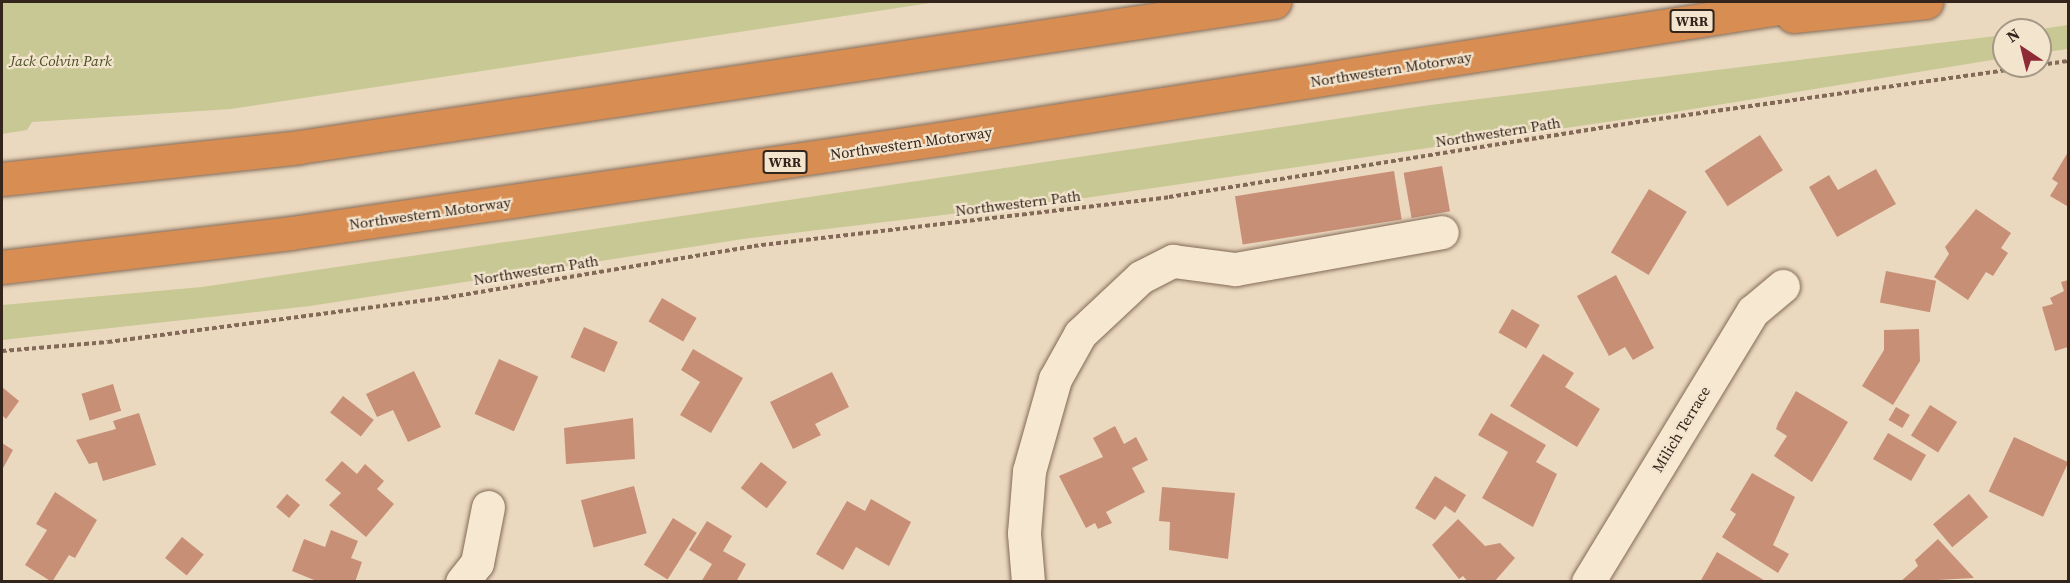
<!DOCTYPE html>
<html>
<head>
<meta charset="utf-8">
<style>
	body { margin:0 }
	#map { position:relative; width:2070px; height:583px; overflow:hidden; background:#ebd9bf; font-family:"Source Serif 4",serif }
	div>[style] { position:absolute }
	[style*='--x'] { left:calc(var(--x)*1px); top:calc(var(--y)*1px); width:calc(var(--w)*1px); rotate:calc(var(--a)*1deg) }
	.green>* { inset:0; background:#c8c894 }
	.building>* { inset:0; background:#c88f77; transform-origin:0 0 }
	.path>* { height:4px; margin-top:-2px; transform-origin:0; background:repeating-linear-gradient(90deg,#836a58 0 4.5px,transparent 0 7.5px) }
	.roads { filter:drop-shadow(0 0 2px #836a58) drop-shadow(0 0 2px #836a58) }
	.minor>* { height:33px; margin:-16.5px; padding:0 16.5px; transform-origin:16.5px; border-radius:16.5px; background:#f7e8d2 }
	.highway>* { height:33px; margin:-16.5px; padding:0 16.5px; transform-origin:16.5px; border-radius:16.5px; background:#d88e52 }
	span { translate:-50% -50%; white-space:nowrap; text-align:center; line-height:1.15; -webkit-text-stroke:4.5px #f3e4ce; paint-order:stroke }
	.shield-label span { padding:2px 4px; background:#f3e4ce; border:2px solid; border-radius:4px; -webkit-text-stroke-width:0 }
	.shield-label { font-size:14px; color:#33251c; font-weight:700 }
	.park-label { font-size:15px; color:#494f24; font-style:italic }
	.street-label { font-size:15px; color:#33251c }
	.frame { position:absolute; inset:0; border:3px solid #33251c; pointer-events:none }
	.north { position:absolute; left:1992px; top:18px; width:60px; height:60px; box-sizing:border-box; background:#f3e4ce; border:2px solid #a69887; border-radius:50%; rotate:325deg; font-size:16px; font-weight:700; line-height:24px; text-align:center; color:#33251c }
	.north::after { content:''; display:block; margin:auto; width:21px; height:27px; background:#8f2b37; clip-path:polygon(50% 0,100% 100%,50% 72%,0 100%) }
</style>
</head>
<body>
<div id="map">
	<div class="green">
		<i style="clip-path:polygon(2px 2px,937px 2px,231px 109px,32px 122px,27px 130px,2px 134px)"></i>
		<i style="clip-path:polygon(2068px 25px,2068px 49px,2040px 53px,2040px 30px,2034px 30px)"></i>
		<i style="clip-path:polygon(2004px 35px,2004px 58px,1662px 114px,1085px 198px,743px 239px,310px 306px,2px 340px,2px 305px,202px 287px,1430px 105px)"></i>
	</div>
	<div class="building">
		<i style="left:1760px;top:135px;width:42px;height:66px;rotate:57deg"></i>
		<i style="clip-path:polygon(2068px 152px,2068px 203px,2067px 206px,2050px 196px,2058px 183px,2052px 179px)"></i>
		<i style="left:1442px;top:166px;width:46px;height:39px;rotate:80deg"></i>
		<i style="clip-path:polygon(1876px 169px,1896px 204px,1837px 237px,1809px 187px,1829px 175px,1838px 190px)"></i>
		<i style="left:1394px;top:171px;width:49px;height:161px;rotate:81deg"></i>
		<i style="left:1649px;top:189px;width:44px;height:74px;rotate:31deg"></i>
		<i style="clip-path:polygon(1976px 209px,2011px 233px,2001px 248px,2008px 253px,1993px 276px,1986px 272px,1968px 300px,1934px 277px,1949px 254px,1945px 247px)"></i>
		<i style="left:1886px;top:271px;width:51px;height:32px;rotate:11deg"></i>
		<i style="clip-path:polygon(1616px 275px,1654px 348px,1633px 360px,1625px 347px,1609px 356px,1577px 296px)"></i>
		<i style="clip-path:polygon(2068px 280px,2068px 347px,2055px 351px,2042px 307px,2053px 304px,2050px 298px,2064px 291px,2061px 282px)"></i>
		<i style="left:662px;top:298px;width:40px;height:27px;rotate:30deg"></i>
		<i style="left:1512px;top:309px;width:32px;height:27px;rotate:30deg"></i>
		<i style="left:584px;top:327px;width:37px;height:33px;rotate:24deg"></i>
		<i style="clip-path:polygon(1919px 329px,1920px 361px,1893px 405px,1862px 386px,1884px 350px,1884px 330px)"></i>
		<i style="clip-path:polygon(693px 349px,743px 378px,711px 433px,680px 415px,700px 382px,681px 370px)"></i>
		<i style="clip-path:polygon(1543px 354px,1574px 373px,1565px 387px,1600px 409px,1577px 447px,1510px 406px)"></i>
		<i style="left:499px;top:359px;width:43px;height:60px;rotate:24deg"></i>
		<i style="clip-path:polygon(414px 371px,441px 427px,408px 442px,393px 410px,377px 417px,366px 394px)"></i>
		<i style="clip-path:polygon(832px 372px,849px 407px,815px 424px,821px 435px,793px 449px,770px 402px)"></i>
		<i style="left:113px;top:384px;width:28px;height:33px;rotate:73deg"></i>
		<i style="clip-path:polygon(2px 387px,19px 401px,6px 419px,2px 415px)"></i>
		<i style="clip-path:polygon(1796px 391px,1848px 422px,1812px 482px,1774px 456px,1787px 436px,1776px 429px,1778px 423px)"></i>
		<i style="left:343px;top:396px;width:39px;height:21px;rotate:38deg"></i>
		<i style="left:1930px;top:405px;width:32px;height:36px;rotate:32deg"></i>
		<i style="left:1896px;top:407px;width:16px;height:15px;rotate:30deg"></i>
		<i style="clip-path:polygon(139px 413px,156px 465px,103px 481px,97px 462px,89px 464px,76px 440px,116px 429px,113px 421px)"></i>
		<i style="clip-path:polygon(1491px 413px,1546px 445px,1536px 462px,1557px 474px,1533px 527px,1482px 498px,1508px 452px,1478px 435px)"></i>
		<i style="clip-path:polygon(633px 418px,635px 459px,566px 464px,564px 428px)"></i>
		<i style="clip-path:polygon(1115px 426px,1124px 444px,1136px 437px,1148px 460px,1132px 468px,1145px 492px,1106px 512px,1112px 523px,1098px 529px,1095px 523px,1086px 528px,1059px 476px,1103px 457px,1093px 438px)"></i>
		<i style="left:1888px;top:433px;width:44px;height:30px;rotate:30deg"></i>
		<i style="left:2014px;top:437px;width:60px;height:60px;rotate:25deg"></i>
		<i style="clip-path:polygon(2px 443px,13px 450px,2px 470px)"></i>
		<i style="clip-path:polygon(342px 461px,357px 474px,365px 464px,384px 481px,377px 489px,394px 504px,366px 537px,329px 505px,341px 493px,325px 480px)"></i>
		<i style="left:761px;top:462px;width:33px;height:33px;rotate:38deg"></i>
		<i style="clip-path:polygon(1752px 473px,1795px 497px,1773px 545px,1789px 554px,1778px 573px,1722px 537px,1736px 514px,1730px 510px)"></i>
		<i style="clip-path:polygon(1435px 476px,1466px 495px,1455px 513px,1445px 506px,1435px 520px,1415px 508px)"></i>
		<i style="left:634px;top:486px;width:49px;height:55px;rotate:75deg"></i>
		<i style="clip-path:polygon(1162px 487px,1235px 493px,1228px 559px,1169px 550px,1170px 522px,1159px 521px)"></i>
		<i style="clip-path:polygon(55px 492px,97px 520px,75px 558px,69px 555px,52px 582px,25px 565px,47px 530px,36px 524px)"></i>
		<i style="left:287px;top:494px;width:17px;height:17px;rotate:40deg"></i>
		<i style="left:1969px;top:494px;width:30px;height:47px;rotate:50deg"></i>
		<i style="clip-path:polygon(871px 499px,911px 522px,889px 566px,856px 547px,843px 570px,816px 554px,847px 501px,865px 511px)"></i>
		<i style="left:673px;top:518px;width:28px;height:55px;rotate:32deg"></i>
		<i style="clip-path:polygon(1458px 519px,1485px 546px,1500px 543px,1515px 558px,1494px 582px,1468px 582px,1463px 576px,1459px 579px,1432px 545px)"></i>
		<i style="clip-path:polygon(707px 521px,732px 536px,723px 551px,746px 564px,736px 582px,701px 582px,712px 564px,689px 550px)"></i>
		<i style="clip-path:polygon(331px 530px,358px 541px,351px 558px,362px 562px,355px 582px,319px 582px,292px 571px,304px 539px,325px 547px)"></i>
		<i style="left:182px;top:537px;width:28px;height:27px;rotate:39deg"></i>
		<i style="clip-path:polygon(1938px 539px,1974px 578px,1900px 582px,1918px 566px,1915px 560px)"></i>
		<i style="clip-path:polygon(1717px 552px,1767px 582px,1700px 582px)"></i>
	</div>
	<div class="path">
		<i style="--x:2040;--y:65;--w:28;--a:-8"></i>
		<i style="--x:2;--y:351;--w:106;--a:-4.9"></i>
		<i style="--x:108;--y:342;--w:339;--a:-7.5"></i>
		<i style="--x:444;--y:298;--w:314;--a:-9.5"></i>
		<i style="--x:754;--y:246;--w:418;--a:-6.7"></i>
		<i style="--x:1169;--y:197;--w:481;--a:-9.1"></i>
		<i style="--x:1644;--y:121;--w:395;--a:-8"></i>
	</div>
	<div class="roads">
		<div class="minor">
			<i style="--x:462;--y:582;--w:24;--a:-52"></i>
			<i style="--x:477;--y:563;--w:57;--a:-78.9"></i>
			<i style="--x:1028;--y:582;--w:49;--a:-94.7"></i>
			<i style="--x:1024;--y:533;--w:62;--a:-85.4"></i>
			<i style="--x:1029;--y:471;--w:96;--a:-74.2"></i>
			<i style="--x:1055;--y:379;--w:51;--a:-60.9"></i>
			<i style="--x:1080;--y:334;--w:83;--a:-43.1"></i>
			<i style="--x:1141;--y:277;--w:36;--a:-27"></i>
			<i style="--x:1173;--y:261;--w:63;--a:7.4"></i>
			<i style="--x:1235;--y:269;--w:210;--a:-10.1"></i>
			<i style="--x:1588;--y:582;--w:317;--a:-58.7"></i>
			<i style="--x:1753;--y:311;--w:39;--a:-40"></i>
		</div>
		<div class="highway">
			<i style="--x:1793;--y:16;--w:134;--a:-6"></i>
			<i style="--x:2;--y:179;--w:299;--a:-6.1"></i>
			<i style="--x:299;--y:147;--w:986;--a:-8.46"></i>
			<i style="--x:2;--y:267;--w:291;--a:-6.7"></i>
			<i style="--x:291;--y:233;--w:655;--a:-8.25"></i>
			<i style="--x:939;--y:139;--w:889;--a:-8.87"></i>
		</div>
	</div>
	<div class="shield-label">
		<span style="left:1692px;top:21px">WRR</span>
		<span style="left:785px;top:162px">WRR</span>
	</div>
	<div class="park-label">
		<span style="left:61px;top:61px">Jack Colvin Park</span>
	</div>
	<div class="street-label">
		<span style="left:1391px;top:69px;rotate:-9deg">Northwestern Motorway</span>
		<span style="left:1498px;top:132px;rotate:-9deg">Northwestern Path</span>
		<span style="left:911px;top:143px;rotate:-8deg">Northwestern Motorway</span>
		<span style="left:1018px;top:203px;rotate:-7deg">Northwestern Path</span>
		<span style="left:430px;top:213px;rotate:-8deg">Northwestern Motorway</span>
		<span style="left:536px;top:270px;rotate:-9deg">Northwestern Path</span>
		<span style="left:1681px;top:429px;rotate:-59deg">Milich Terrace</span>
	</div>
	<div class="frame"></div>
	<div class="north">N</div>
</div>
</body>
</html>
